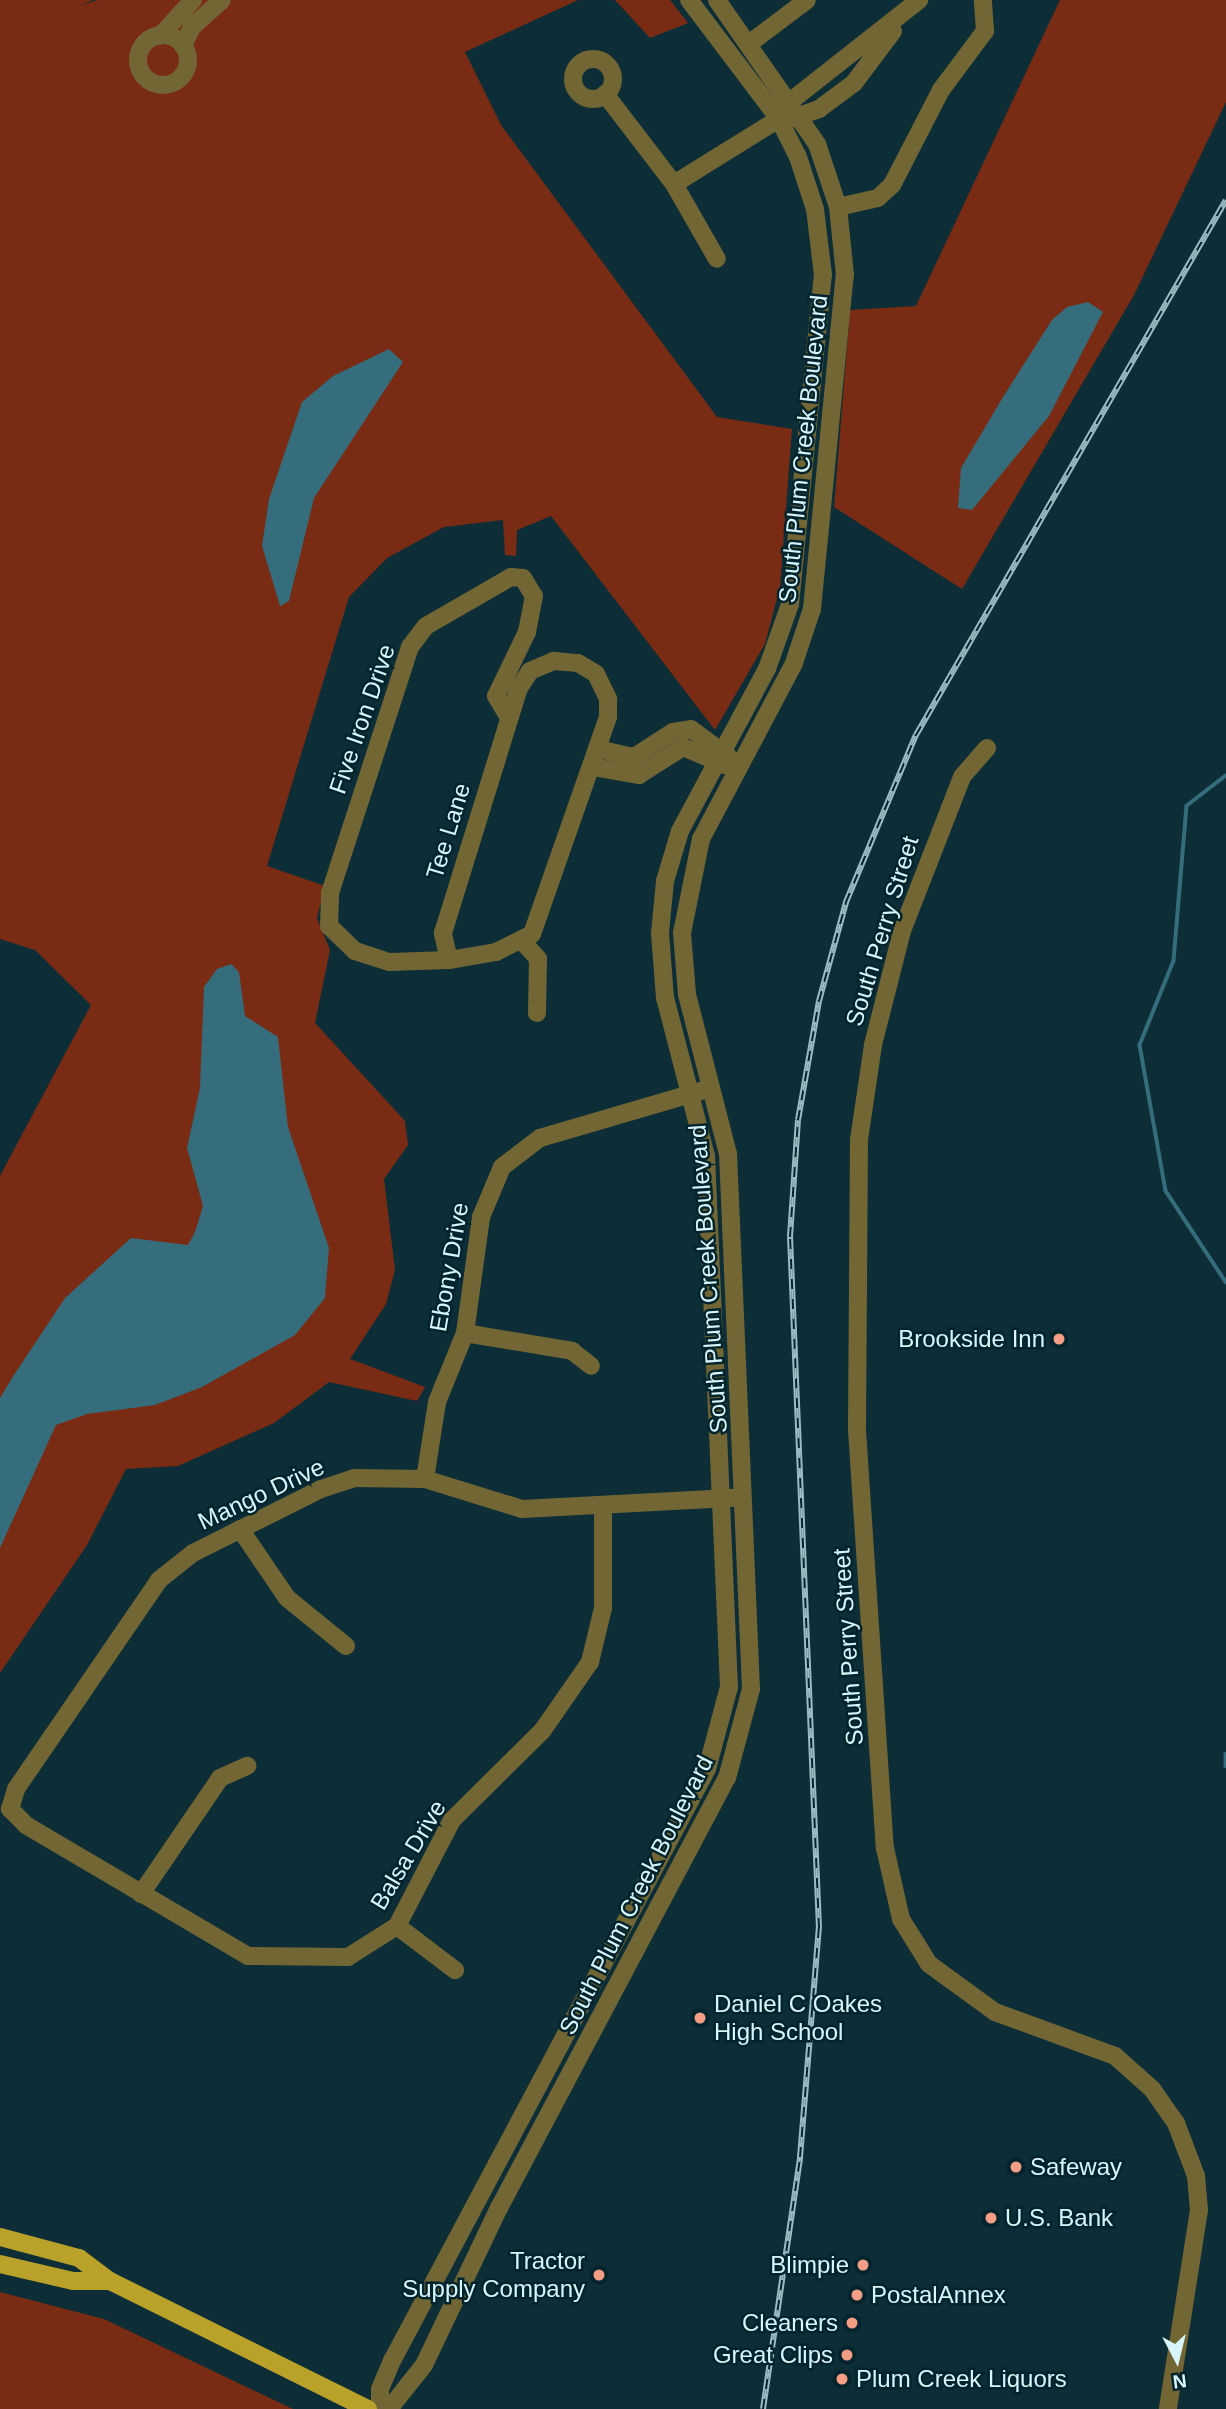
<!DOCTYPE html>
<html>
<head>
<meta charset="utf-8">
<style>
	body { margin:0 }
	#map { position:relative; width:1226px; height:2409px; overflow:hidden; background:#0d2e36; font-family:Helvetica,sans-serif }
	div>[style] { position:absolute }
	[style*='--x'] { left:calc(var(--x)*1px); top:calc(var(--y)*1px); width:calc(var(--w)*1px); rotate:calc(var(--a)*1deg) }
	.green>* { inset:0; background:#7a2b13 }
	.water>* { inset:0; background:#356d7c }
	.stream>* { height:3.5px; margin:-1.75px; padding:0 1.75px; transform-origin:1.75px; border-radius:1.75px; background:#356d7c }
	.minor>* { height:18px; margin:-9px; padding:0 9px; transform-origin:9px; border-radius:9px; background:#726634 }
	.minor>.ring { margin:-9px; padding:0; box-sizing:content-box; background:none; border:18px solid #726634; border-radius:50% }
	.major>* { height:18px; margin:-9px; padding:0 9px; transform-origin:9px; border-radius:9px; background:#baa22a }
	.rail>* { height:6px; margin-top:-3px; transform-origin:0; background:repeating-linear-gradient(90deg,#03242c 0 10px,#9dbbc2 0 20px); box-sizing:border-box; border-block:2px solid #9dbbc2 }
	.dots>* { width:19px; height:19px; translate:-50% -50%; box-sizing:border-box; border:4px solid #03242c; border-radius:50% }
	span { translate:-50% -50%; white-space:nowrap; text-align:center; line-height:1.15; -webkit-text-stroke:5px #03242c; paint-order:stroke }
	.street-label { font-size:24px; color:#d9f5fc }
	.poi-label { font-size:24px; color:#d9f5fc }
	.right { translate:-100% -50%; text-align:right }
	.left { translate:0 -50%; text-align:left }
	.north { position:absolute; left:1142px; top:2325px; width:70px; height:70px; -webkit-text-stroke:5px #03242c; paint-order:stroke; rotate:173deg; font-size:19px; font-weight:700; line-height:28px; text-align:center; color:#d9f5fc }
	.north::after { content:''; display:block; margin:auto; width:24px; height:32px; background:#d9f5fc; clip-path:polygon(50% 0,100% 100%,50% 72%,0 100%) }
</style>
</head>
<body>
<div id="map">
	<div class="green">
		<i style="clip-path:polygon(0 0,93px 0,79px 6px,97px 0,578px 0,465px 52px,501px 125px,717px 417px,792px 429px,780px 587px,765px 644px,715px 730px,551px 516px,517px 530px,516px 556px,505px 555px,503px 520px,444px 527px,387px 558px,349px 597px,267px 866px,325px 886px,317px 918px,330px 950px,315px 1023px,405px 1121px,408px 1145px,384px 1179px,395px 1270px,386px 1304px,350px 1359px,425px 1387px,417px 1401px,329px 1382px,274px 1423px,178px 1466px,126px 1469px,87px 1545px,0 1673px,0 1176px,91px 1005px,35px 950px,0 939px)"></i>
		<i style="clip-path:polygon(615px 0,670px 0,688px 23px,650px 38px)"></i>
		<i style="clip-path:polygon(1060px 0,1226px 0,1226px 102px,1134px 295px,962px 589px,834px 507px,850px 310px,916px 306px)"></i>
		<i style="clip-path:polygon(0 2292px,104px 2319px,293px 2409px,0 2409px)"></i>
	</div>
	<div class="water">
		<i style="clip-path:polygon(1088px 302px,1103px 312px,1049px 416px,972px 510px,958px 508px,961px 468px,1003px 397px,1052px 320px,1067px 307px)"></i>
		<i style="clip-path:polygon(389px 349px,403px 362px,314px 498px,289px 601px,280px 606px,262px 546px,269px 499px,302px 402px,333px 376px)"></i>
		<i style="clip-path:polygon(231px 964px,239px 972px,245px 1016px,278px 1037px,288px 1127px,329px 1248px,325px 1298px,295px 1335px,202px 1387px,155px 1405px,87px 1414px,56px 1425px,0 1548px,0 1398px,12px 1378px,65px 1298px,131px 1238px,188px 1245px,195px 1232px,203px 1206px,187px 1148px,200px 1088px,204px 987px,217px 969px)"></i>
	</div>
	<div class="stream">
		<i style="--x:1226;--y:776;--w:49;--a:142.4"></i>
		<i style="--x:1187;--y:806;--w:156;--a:94.8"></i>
		<i style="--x:1174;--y:961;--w:91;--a:112"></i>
		<i style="--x:1140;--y:1045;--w:148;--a:79.9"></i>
		<i style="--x:1166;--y:1191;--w:109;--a:56.6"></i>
		<i style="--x:1226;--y:1754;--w:12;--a:90"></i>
	</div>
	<div class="minor">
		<i class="ring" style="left:138px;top:35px;width:32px;height:32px"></i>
		<i style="--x:160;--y:36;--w:49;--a:-47.5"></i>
		<i style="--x:750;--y:43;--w:71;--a:-37"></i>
		<i style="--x:183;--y:46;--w:21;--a:-65"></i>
		<i style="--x:192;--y:27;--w:40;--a:-42"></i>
		<i class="ring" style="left:573px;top:59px;width:22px;height:22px"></i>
		<i style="--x:605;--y:94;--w:113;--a:52.5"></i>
		<i style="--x:674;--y:184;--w:86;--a:60.2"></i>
		<i style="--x:793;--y:118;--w:28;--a:-19"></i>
		<i style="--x:819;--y:109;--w:44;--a:-36.6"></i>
		<i style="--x:854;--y:83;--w:65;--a:-53.1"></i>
		<i style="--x:674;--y:184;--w:123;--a:-31.8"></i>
		<i style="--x:779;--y:119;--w:23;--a:-56"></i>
		<i style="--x:792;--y:100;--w:162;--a:-38.2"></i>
		<i style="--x:838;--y:207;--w:41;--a:-12.7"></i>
		<i style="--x:878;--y:198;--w:19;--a:-43"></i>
		<i style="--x:892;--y:185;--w:107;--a:-62.7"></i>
		<i style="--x:941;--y:90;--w:74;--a:-53.3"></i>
		<i style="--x:985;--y:31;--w:31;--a:-94"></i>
		<i style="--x:987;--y:748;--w:38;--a:131"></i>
		<i style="--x:962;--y:777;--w:165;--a:111.3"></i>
		<i style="--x:902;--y:931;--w:118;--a:104.3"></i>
		<i style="--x:873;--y:1045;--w:96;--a:98.4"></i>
		<i style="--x:859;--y:1140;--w:290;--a:90.4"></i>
		<i style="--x:857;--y:1430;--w:419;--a:86.2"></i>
		<i style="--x:885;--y:1848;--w:73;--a:77.3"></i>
		<i style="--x:901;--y:1919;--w:53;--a:58.1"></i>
		<i style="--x:929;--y:1964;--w:82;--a:36"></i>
		<i style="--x:995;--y:2012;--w:128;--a:20.1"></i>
		<i style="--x:1115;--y:2056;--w:50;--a:41.7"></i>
		<i style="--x:1152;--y:2089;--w:42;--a:54.8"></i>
		<i style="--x:1176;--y:2123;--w:57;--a:69.3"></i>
		<i style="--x:1196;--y:2176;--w:34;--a:85"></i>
		<i style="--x:1199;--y:2210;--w:201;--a:98.9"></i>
		<i style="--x:598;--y:749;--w:37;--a:13"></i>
		<i style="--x:634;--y:757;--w:46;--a:-32.7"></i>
		<i style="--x:673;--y:732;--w:18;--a:-9"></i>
		<i style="--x:691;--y:729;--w:47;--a:36.4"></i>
		<i style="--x:593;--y:767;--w:47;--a:9.9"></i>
		<i style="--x:639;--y:775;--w:52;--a:-32.5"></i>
		<i style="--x:683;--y:747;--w:46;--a:23.2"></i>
		<i style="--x:522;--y:941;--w:24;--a:48"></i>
		<i style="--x:538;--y:959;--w:54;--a:91.1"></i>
		<i style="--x:449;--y:960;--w:28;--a:-103"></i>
		<i style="--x:443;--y:933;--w:257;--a:-72.8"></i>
		<i style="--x:519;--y:688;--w:20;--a:-57"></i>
		<i style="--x:530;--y:671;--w:26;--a:-23"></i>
		<i style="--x:554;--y:661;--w:24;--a:5"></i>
		<i style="--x:578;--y:663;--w:21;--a:31"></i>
		<i style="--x:596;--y:674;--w:28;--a:64"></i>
		<i style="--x:608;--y:699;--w:18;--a:90"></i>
		<i style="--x:608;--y:717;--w:230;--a:109.3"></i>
		<i style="--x:532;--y:934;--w:40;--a:153.4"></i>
		<i style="--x:496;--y:952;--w:48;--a:170.3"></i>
		<i style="--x:449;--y:960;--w:60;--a:178.1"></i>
		<i style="--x:389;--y:962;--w:36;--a:-162"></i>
		<i style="--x:355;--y:951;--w:36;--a:-136"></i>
		<i style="--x:329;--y:926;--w:33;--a:-88"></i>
		<i style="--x:330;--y:893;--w:259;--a:-72"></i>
		<i style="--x:410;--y:647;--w:26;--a:-53"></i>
		<i style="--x:426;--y:626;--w:98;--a:-30"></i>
		<i style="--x:511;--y:577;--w:12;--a:5"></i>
		<i style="--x:523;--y:578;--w:21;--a:59"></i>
		<i style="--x:534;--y:596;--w:37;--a:101"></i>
		<i style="--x:527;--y:632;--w:71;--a:115.8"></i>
		<i style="--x:496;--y:696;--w:26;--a:59"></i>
		<i style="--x:465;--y:1333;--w:109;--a:9.5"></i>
		<i style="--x:572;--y:1351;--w:24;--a:38"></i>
		<i style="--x:425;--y:1479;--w:78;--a:-81.1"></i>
		<i style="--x:437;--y:1402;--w:74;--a:-67.9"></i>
		<i style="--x:465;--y:1333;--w:117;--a:-82.1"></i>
		<i style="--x:481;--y:1217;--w:54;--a:-67.2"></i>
		<i style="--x:502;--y:1167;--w:48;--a:-37.3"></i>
		<i style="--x:540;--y:1138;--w:171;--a:-16.3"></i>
		<i style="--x:603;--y:1506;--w:102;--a:90"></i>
		<i style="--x:603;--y:1608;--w:56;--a:103.5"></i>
		<i style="--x:590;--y:1662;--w:83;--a:124.7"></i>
		<i style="--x:543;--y:1730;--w:128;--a:135.3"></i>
		<i style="--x:452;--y:1820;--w:119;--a:117.4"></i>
		<i style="--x:397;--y:1926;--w:58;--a:147.7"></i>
		<i style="--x:348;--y:1957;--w:100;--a:-179.4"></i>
		<i style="--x:248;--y:1956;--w:258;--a:-149.5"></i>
		<i style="--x:26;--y:1825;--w:23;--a:-135"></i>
		<i style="--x:10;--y:1809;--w:21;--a:-73"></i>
		<i style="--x:16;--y:1789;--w:253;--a:-55.6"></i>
		<i style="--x:159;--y:1580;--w:43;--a:-38.5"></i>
		<i style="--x:193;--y:1553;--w:143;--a:-26.6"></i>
		<i style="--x:321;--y:1489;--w:35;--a:-18"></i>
		<i style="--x:354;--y:1478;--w:71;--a:0.8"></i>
		<i style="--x:425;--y:1479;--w:102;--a:17.2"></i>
		<i style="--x:522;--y:1509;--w:213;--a:-3"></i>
		<i style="--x:240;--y:1529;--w:83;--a:55.7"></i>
		<i style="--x:287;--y:1598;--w:76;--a:39.1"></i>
		<i style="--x:141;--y:1894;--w:140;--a:-55.7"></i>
		<i style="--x:220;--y:1778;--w:30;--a:-24"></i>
		<i style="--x:397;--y:1926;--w:73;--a:37.2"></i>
		<i style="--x:380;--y:2409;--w:20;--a:-90"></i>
		<i style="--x:380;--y:2389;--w:33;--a:-67"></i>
		<i style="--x:393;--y:2359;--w:668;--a:-61.98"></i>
		<i style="--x:707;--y:1769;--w:85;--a:-75"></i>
		<i style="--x:729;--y:1687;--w:531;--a:-92.48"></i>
		<i style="--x:706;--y:1156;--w:163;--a:-104.5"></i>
		<i style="--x:665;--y:998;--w:65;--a:-94.4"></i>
		<i style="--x:660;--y:933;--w:52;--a:-84.5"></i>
		<i style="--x:665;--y:881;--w:52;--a:-73.3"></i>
		<i style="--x:680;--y:831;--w:184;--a:-61.8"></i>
		<i style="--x:767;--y:669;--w:69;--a:-70.5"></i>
		<i style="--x:790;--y:604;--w:331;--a:-84.3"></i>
		<i style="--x:823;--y:275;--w:66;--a:-96.9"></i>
		<i style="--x:815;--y:209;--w:55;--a:-108.1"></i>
		<i style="--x:798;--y:157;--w:42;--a:-116.6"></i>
		<i style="--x:779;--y:119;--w:149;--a:-127.1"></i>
		<i style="--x:389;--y:2409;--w:56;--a:-51.5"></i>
		<i style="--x:424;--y:2365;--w:174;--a:-64.5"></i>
		<i style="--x:499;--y:2208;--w:487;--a:-62.1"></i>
		<i style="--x:727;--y:1778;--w:92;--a:-74.9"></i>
		<i style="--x:751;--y:1689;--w:535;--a:-92.46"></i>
		<i style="--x:728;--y:1154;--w:165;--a:-104.4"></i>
		<i style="--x:687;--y:994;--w:61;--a:-94.7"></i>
		<i style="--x:682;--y:933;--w:96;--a:-78.6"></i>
		<i style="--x:701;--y:839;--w:199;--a:-62.1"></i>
		<i style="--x:794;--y:663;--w:57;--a:-71.6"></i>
		<i style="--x:812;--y:609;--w:336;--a:-84.4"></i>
		<i style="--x:845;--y:275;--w:68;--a:-95.9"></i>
		<i style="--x:838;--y:207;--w:66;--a:-108.4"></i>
		<i style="--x:817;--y:144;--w:175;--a:-124.8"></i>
	</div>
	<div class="major">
		<i style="--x:0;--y:2237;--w:82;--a:14.9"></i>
		<i style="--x:79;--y:2258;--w:39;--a:37"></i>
		<i style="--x:110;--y:2281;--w:288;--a:26.4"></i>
		<i style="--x:0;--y:2264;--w:75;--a:13.1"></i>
		<i style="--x:73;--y:2281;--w:37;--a:0"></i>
	</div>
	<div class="rail">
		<i style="--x:763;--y:2409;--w:255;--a:-81.6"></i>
		<i style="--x:800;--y:2157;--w:230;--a:-85.3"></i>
		<i style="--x:819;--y:1928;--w:692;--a:-92.4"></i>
		<i style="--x:790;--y:1237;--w:117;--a:-86.1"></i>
		<i style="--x:798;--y:1120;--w:121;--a:-80"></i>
		<i style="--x:819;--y:1001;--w:103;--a:-74.7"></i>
		<i style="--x:846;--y:902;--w:181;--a:-67.3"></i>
		<i style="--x:916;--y:735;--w:618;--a:-59.91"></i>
	</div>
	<div class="dots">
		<i style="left:1059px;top:1339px;background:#f49e86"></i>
		<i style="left:700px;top:2018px;background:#f49e86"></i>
		<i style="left:1016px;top:2167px;background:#f49e86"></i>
		<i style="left:991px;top:2218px;background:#f49e86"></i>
		<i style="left:863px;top:2265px;background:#f49e86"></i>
		<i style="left:599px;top:2275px;background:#f49e86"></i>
		<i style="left:857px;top:2295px;background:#f49e86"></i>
		<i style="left:852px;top:2323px;background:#f49e86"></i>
		<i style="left:847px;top:2355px;background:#f49e86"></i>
		<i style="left:842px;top:2379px;background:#f49e86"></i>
	</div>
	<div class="street-label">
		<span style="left:803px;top:449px;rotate:-84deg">South Plum Creek Boulevard</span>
		<span style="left:362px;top:719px;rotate:-71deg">Five Iron Drive</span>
		<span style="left:448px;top:831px;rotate:-73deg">Tee Lane</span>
		<span style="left:882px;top:931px;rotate:-73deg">South Perry Street</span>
		<span style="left:449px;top:1267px;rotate:-80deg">Ebony Drive</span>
		<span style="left:708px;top:1279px;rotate:-94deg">South Plum Creek Boulevard</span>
		<span style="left:261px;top:1494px;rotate:-25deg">Mango Drive</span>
		<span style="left:848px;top:1647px;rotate:-94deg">South Perry Street</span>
		<span style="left:408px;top:1855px;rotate:-59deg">Balsa Drive</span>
		<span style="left:636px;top:1895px;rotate:-63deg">South Plum Creek Boulevard</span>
	</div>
	<div class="poi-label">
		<span class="right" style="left:1045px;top:1339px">Brookside Inn</span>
		<span class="left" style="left:714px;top:2018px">Daniel C Oakes<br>High School</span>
		<span class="left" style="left:1030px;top:2167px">Safeway</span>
		<span class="left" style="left:1005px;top:2218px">U.S. Bank</span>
		<span class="right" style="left:585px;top:2275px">Tractor<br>Supply Company</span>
		<span class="right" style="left:849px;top:2265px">Blimpie</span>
		<span class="left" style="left:871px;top:2295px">PostalAnnex</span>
		<span class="right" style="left:838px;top:2323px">Cleaners</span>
		<span class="right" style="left:833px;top:2355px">Great Clips</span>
		<span class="left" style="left:856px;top:2379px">Plum Creek Liquors</span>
	</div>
	<div class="north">N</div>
</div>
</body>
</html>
